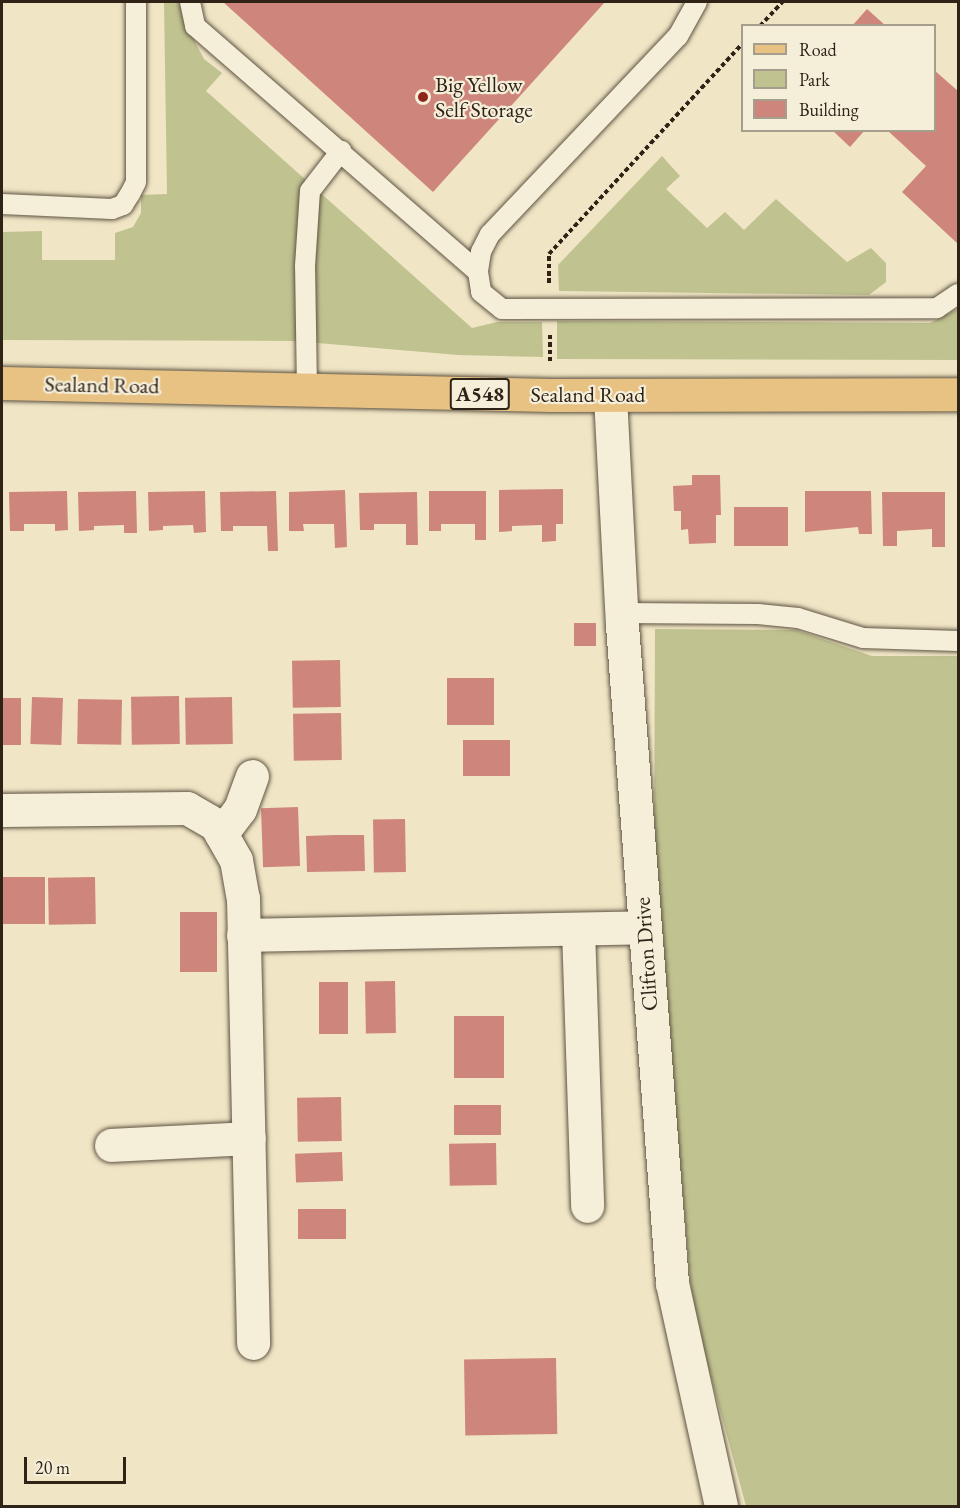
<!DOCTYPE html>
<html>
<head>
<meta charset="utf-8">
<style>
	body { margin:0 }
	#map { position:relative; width:960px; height:1508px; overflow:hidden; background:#f0e5c5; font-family:"EB Garamond",serif }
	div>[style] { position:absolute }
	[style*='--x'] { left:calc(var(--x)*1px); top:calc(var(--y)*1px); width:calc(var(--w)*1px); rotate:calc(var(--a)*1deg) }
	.green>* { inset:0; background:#c0c390 }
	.building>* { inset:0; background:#ce867c; transform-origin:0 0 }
	.path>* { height:4px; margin-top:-2px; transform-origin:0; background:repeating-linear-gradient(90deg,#2f2318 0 4.5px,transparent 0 7.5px) }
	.roads { filter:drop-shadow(0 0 2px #5f5443) drop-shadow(0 0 2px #5f5443) }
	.service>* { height:20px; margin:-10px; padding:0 10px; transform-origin:10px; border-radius:10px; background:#f5eed9 }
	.minor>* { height:33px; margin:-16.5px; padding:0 16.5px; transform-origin:16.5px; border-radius:16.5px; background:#f5eed9 }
	.primary>* { height:33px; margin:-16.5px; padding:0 16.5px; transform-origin:16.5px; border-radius:16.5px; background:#e8c282 }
	.dots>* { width:16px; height:16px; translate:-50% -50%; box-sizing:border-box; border:3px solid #f5eed9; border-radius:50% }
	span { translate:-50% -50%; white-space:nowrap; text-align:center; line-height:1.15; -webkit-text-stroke:4.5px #f5eed9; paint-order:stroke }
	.shield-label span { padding:2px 4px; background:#f5eed9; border:2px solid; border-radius:4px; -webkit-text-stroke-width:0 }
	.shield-label { font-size:21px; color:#2f2318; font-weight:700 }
	.poi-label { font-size:22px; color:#2f2318 }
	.left { translate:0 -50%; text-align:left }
	.street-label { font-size:22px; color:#2f2318 }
	.frame { position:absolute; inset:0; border:3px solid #2f2318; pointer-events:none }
	.legend { position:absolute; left:741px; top:24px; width:195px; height:108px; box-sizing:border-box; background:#f5eed9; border:2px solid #a69d8c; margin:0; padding:8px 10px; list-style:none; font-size:18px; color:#2f2318 }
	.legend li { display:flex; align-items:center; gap:12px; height:30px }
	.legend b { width:30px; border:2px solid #a69d8c }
	.scale { position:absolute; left:24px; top:1457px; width:102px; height:27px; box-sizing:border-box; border:3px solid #2f2318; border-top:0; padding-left:8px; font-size:18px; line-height:21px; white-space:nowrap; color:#2f2318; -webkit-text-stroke:4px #f5eed9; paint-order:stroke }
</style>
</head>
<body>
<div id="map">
	<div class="green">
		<i style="clip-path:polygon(164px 2px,189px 2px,194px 40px,204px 59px,222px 73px,206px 91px,472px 328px,497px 322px,542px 322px,543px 357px,458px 355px,294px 341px,2px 340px,2px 232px,42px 231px,42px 260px,115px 260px,115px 233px,133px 227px,141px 213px,141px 195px,167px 194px)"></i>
		<i style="clip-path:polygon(662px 156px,680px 176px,666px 189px,707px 228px,725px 212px,744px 230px,776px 199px,847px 262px,871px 248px,886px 263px,886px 282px,869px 295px,559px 291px,558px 265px)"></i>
		<i style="clip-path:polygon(958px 309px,958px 360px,557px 359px,557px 321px,930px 323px)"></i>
		<i style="clip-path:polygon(655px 629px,796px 630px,872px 656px,958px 656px,958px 1506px,746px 1506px,693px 1310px,654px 867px)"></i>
	</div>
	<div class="building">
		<i style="clip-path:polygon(223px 2px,605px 2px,433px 192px)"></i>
		<i style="clip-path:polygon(867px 9px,886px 26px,852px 26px)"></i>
		<i style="clip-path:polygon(934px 70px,958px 91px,958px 244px,902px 192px,926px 166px,887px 130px,934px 130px)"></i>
		<i style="clip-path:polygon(832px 130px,865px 130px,850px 147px)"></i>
		<i style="clip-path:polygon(692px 475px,720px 475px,721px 515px,716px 515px,716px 543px,689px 544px,688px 529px,681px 530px,681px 511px,674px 511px,673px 486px,692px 485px)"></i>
		<i style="clip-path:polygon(563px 489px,563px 524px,556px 524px,556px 541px,542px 542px,542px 525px,512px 526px,512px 531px,499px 532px,499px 490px)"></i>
		<i style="clip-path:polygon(345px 490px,347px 547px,335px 548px,334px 524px,303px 524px,304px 531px,289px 531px,289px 492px)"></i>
		<i style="clip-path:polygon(67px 491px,68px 530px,55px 531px,55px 524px,24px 524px,24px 531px,10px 531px,9px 492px)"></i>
		<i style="clip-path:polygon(136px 491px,137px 533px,124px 533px,124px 525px,94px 526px,94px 530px,79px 531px,78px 492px)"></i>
		<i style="clip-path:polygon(205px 491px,206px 532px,194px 533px,193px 525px,163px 526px,163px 530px,149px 531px,148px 492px)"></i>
		<i style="clip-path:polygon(276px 491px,278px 551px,268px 551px,267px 526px,233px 526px,233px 531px,221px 531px,220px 492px)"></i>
		<i style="clip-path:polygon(429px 491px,486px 491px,486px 540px,475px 540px,475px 524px,441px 524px,441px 531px,429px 531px)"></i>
		<i style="clip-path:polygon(805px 491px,871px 491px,872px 534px,859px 534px,858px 527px,805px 532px)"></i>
		<i style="clip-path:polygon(417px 492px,418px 545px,406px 545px,406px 524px,374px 524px,374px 530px,360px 530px,359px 493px)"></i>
		<i style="clip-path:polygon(882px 492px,945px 492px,945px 547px,932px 547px,932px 529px,897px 531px,897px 546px,883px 546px)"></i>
		<i style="left:734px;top:507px;width:54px;height:39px"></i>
		<i style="left:574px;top:623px;width:22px;height:23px"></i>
		<i style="left:340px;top:660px;width:47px;height:48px;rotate:89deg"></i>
		<i style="left:447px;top:678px;width:47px;height:47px"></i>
		<i style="left:179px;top:696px;width:48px;height:48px;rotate:89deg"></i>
		<i style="left:32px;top:697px;width:31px;height:47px;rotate:2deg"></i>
		<i style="left:232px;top:697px;width:47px;height:47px;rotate:89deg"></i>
		<i style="left:2px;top:698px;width:19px;height:47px"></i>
		<i style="left:78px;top:699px;width:44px;height:45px;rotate:1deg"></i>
		<i style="left:341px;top:713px;width:47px;height:48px;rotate:89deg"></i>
		<i style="left:463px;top:740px;width:47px;height:36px"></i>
		<i style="left:298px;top:807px;width:59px;height:37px;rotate:88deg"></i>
		<i style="left:405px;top:819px;width:53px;height:32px;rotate:89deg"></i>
		<i style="clip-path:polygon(335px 835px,364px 835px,365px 871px,307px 872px,306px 836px)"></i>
		<i style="left:45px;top:877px;width:47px;height:43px;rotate:90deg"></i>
		<i style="left:95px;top:877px;width:47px;height:47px;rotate:89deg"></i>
		<i style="left:180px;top:912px;width:37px;height:60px"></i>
		<i style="left:395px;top:981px;width:52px;height:30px;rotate:89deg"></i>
		<i style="left:319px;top:982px;width:29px;height:52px"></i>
		<i style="left:454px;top:1016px;width:50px;height:62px"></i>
		<i style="left:341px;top:1097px;width:44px;height:44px;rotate:89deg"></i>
		<i style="left:454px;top:1105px;width:47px;height:30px"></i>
		<i style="left:496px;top:1143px;width:42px;height:47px;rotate:89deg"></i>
		<i style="left:342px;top:1152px;width:29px;height:47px;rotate:88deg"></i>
		<i style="left:298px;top:1209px;width:48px;height:30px"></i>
		<i style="left:556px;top:1358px;width:76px;height:92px;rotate:89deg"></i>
	</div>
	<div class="path">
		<i style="--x:760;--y:26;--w:33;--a:-47"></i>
		<i style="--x:549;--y:283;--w:29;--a:-90"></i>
		<i style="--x:549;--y:254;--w:285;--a:-47.4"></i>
		<i style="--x:550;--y:335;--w:26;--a:90"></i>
	</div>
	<div class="roads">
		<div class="service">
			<i style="--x:190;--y:2;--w:25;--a:78"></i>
			<i style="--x:195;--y:26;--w:375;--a:41"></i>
			<i style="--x:697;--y:2;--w:39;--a:119"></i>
			<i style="--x:678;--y:36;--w:273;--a:133.5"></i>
			<i style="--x:490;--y:234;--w:20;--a:117"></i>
			<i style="--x:481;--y:252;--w:20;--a:99"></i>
			<i style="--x:478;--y:272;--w:20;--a:81"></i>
			<i style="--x:481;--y:292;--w:27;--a:39"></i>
			<i style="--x:502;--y:309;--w:435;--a:-0.1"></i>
			<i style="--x:937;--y:308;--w:25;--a:-34"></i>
			<i style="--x:2;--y:204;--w:110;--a:2.6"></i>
			<i style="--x:112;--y:209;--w:12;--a:-20"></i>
			<i style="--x:123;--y:205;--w:13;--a:-58"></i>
			<i style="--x:130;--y:194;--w:13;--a:-63"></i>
			<i style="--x:136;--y:182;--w:180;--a:-90"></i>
			<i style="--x:307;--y:390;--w:124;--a:-90.9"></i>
			<i style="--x:305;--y:266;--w:75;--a:-86.2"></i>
			<i style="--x:310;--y:191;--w:51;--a:-52.2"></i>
			<i style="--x:621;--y:613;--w:137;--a:0.4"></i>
			<i style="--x:758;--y:614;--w:40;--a:5.7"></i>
			<i style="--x:798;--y:618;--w:68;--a:17.1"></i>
			<i style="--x:863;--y:638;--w:95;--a:1.8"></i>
		</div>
		<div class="minor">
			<i style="--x:610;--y:396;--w:229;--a:87"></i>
			<i style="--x:622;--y:625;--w:660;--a:85.65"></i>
			<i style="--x:672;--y:1283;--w:228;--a:77.6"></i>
			<i style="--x:2;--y:810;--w:185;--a:-0.6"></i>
			<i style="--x:187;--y:808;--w:34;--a:30"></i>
			<i style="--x:216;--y:825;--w:40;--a:60.3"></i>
			<i style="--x:236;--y:860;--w:39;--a:80"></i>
			<i style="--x:243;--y:898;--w:445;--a:88.7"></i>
			<i style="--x:221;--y:834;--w:31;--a:-53"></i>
			<i style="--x:240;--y:809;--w:35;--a:-70"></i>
			<i style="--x:578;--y:929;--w:277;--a:88.1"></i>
			<i style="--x:243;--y:935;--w:400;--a:-1.1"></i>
			<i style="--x:111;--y:1145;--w:138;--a:-2.9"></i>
		</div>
		<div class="primary">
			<i style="--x:2;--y:383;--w:549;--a:1.25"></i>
			<i style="--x:551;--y:395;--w:407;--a:-0.1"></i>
		</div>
	</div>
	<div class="dots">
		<i style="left:423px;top:97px;background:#8f2418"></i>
	</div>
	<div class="shield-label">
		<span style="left:480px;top:394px">A548</span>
	</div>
	<div class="poi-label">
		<span class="left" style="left:435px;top:97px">Big Yellow<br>Self Storage</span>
	</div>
	<div class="street-label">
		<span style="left:102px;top:385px;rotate:1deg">Sealand Road</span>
		<span style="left:588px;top:395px">Sealand Road</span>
		<span style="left:646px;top:954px;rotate:-94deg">Clifton Drive</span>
	</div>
	<div class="frame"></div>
	<ul class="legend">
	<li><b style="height:8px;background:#e8c282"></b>Road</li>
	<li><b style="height:16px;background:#c0c390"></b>Park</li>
	<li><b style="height:16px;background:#ce867c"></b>Building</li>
	</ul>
	<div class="scale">20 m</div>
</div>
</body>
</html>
